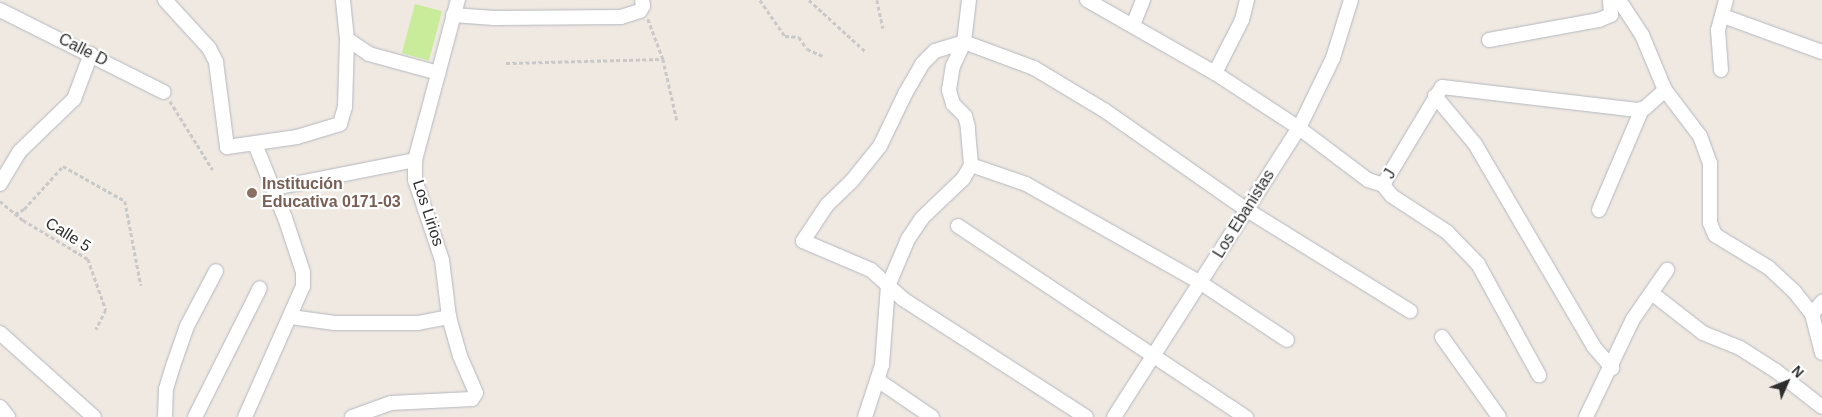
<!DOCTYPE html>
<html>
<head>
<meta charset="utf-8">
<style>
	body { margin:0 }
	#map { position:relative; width:1822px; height:417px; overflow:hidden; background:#efe9e1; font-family:Arial,sans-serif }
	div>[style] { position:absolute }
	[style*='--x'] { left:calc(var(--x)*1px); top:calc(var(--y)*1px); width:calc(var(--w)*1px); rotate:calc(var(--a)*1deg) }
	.pitch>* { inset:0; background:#c9ec9a; transform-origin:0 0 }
	.path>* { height:2.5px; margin-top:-1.25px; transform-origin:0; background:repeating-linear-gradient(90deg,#c9c9c9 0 4px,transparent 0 6.5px) }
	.roads { filter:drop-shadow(0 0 1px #b4b7c1) drop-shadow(0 0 1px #b4b7c1) }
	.minor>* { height:14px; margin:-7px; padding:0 7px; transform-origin:7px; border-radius:7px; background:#fff }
	.dots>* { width:14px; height:14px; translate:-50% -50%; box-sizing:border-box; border:2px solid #fff; border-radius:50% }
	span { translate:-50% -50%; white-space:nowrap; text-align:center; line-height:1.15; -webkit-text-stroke:4.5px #fff; paint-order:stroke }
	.street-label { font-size:16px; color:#2e2e2e }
	.education-label { font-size:16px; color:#785e54; font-weight:700 }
	.left { translate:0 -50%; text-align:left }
	.north { position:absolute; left:1762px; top:357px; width:50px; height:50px; -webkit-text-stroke:4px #fff; paint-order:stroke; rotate:46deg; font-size:14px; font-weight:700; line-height:20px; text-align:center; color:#2e2e2e }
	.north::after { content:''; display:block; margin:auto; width:18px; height:22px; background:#2e2e2e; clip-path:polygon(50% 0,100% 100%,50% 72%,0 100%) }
</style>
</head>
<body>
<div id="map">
	<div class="pitch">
		<i style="left:415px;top:4px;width:28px;height:51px;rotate:15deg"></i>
	</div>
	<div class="path">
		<i style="--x:760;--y:0;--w:44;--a:55.2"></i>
		<i style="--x:785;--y:36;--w:14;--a:4"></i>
		<i style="--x:799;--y:37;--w:14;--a:56"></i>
		<i style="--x:807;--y:49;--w:17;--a:24"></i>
		<i style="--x:809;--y:0;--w:76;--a:42.3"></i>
		<i style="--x:877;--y:0;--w:29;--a:78"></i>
		<i style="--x:648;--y:19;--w:43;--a:69.4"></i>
		<i style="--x:663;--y:59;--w:63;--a:77.1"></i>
		<i style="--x:506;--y:63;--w:157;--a:-1.5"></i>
		<i style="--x:170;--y:101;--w:81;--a:58.1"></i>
		<i style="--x:0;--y:201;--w:30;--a:40"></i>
		<i style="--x:23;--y:220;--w:76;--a:31"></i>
		<i style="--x:88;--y:259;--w:54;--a:70.6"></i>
		<i style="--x:106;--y:310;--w:22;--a:117"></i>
		<i style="--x:15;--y:214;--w:10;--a:-29"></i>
		<i style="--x:24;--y:209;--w:58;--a:-47.8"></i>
		<i style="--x:63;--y:166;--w:71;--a:29.4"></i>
		<i style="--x:125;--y:201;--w:86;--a:79.3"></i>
	</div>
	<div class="roads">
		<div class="minor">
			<i style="--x:165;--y:0;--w:65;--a:47.5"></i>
			<i style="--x:209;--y:48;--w:16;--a:63"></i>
			<i style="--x:216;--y:62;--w:86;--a:82.6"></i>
			<i style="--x:227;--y:147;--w:71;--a:-8.1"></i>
			<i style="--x:297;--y:137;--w:45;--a:-16.8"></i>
			<i style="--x:340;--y:124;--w:18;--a:-74"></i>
			<i style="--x:345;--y:107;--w:68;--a:-88.3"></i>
			<i style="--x:347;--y:39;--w:39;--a:-96"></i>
			<i style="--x:1087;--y:0;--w:147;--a:29.7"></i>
			<i style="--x:1215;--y:73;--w:100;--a:33.2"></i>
			<i style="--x:1299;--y:128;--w:86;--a:37"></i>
			<i style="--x:1368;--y:180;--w:16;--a:18"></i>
			<i style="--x:1619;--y:0;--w:42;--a:56.7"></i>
			<i style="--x:1642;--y:35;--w:60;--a:67.3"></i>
			<i style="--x:1665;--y:90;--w:58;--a:52.7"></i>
			<i style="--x:1700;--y:136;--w:29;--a:70"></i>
			<i style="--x:1710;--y:163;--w:60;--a:90"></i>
			<i style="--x:1710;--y:223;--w:13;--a:67"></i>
			<i style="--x:1715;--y:235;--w:63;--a:31.4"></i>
			<i style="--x:1769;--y:268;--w:34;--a:43"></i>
			<i style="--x:1794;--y:291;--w:29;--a:52"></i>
			<i style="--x:1812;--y:314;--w:40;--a:75.6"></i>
			<i style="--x:0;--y:10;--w:183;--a:26.6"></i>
			<i style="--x:453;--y:15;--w:41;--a:4.2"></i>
			<i style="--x:494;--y:18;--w:127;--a:-0.5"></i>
			<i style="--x:621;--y:17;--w:20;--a:-18"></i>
			<i style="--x:640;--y:11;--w:6;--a:-59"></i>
			<i style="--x:643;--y:6;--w:6;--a:-99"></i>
			<i style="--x:1723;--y:16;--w:105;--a:20"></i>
			<i style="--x:1133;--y:25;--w:27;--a:-68"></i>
			<i style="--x:347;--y:39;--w:27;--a:34"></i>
			<i style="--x:369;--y:54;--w:72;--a:15.4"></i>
			<i style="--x:1489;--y:40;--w:112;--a:-10.3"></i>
			<i style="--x:1599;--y:20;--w:13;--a:-23"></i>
			<i style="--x:1611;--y:15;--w:15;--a:-94"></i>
			<i style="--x:1721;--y:70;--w:40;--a:-94.3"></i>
			<i style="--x:1718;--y:30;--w:31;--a:-75"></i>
			<i style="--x:1215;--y:73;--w:59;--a:-63"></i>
			<i style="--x:1242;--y:20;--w:21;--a:-76"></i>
			<i style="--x:1435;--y:96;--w:62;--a:50.2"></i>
			<i style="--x:1475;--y:144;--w:235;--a:59.6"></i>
			<i style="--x:1594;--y:347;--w:28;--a:49"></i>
			<i style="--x:971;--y:165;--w:58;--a:19.1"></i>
			<i style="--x:1026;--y:184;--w:201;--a:29.5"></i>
			<i style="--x:1201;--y:283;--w:103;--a:33.5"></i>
			<i style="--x:0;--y:184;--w:37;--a:-59"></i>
			<i style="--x:19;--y:152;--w:76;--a:-43.9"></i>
			<i style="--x:74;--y:99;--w:48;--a:-69.3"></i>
			<i style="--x:1383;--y:185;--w:114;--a:-59"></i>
			<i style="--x:1442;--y:87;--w:197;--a:6.7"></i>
			<i style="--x:1638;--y:110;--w:7;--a:-16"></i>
			<i style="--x:1645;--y:108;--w:27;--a:-42"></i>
			<i style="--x:1383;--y:185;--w:14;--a:51"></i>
			<i style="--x:1392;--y:196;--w:66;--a:33.2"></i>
			<i style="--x:1447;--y:232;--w:45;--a:45.9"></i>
			<i style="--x:1478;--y:264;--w:127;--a:61.2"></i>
			<i style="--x:274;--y:188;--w:144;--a:-11.2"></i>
			<i style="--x:1599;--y:210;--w:110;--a:-66.9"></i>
			<i style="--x:958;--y:226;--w:346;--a:33.6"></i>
			<i style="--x:1653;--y:294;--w:63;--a:38"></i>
			<i style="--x:1703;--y:333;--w:40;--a:22"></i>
			<i style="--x:1740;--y:348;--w:43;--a:32.6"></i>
			<i style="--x:1776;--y:371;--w:58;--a:38"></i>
			<i style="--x:1812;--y:314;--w:16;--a:-50"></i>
			<i style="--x:291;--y:317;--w:44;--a:7.8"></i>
			<i style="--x:335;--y:323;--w:83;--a:0"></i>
			<i style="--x:418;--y:323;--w:32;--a:-11"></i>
			<i style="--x:0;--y:333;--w:126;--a:41.8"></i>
			<i style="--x:1442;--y:337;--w:98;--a:54.5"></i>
			<i style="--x:879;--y:381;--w:64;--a:34.2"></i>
			<i style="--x:0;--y:407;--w:13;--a:51"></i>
			<i style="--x:165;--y:417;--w:28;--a:-88"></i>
			<i style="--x:166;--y:389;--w:24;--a:-73"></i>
			<i style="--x:173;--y:366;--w:42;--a:-70.7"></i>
			<i style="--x:187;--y:326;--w:62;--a:-62.2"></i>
			<i style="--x:195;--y:417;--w:144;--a:-63.3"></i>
			<i style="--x:245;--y:417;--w:143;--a:-66.1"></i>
			<i style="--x:303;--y:286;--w:14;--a:-90"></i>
			<i style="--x:303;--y:272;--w:57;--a:-108.4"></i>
			<i style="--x:285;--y:218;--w:80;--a:-112.1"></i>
			<i style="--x:352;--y:417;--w:41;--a:-19.7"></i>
			<i style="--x:391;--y:403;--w:81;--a:-2.8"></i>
			<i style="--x:472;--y:399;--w:7;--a:-56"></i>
			<i style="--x:476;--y:393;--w:40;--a:-113.4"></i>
			<i style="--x:460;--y:356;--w:41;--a:-105.8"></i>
			<i style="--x:449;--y:317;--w:57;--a:-97"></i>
			<i style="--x:442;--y:260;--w:84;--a:-108.6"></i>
			<i style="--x:415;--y:180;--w:20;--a:-90"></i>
			<i style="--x:415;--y:160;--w:166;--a:-75"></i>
			<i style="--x:865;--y:417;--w:55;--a:-71.9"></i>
			<i style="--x:882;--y:365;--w:79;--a:-85.7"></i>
			<i style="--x:888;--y:286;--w:51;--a:-66.9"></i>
			<i style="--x:908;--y:239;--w:25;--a:-56"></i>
			<i style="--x:922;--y:218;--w:57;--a:-43.6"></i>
			<i style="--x:963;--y:179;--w:16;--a:-60"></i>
			<i style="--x:971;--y:165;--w:38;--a:-95"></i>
			<i style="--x:968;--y:127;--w:11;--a:-105"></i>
			<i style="--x:965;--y:116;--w:17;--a:-135"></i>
			<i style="--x:953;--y:104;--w:15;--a:-106"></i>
			<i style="--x:949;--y:90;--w:24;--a:-81"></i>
			<i style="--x:953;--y:66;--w:26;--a:-65"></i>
			<i style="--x:964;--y:42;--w:42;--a:-83.2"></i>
			<i style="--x:1086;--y:417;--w:218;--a:-147.2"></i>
			<i style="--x:903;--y:299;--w:43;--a:-137.8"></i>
			<i style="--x:871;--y:270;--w:74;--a:-156.9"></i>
			<i style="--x:803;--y:241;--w:43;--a:-56.3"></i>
			<i style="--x:827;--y:205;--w:33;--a:-44"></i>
			<i style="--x:851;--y:182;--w:46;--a:-51.1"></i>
			<i style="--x:880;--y:146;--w:58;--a:-64.3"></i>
			<i style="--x:905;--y:94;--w:34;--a:-60"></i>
			<i style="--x:922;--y:64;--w:18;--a:-45"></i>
			<i style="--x:935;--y:51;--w:30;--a:-17"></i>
			<i style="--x:964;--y:42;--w:75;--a:20.4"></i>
			<i style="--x:1034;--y:68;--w:82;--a:31"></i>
			<i style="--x:1104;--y:110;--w:174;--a:35"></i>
			<i style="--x:1247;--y:210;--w:192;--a:31.8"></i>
			<i style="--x:1114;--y:417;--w:343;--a:-57.4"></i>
			<i style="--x:1299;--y:128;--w:78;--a:-64.1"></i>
			<i style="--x:1333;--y:58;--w:61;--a:-72.8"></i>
			<i style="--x:1586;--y:417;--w:109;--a:-64.4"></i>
			<i style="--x:1633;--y:319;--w:60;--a:-55.2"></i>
		</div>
	</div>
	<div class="dots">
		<i style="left:252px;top:193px;background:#8d6e63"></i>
	</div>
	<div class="street-label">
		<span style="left:83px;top:50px;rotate:27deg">Calle D</span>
		<span style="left:1390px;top:174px;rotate:-59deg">J</span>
		<span style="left:428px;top:213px;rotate:72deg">Los Lirios</span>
		<span style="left:1244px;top:214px;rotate:-58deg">Los Ebanistas</span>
		<span style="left:68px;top:235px;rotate:32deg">Calle 5</span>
	</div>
	<div class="education-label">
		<span class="left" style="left:262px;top:193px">Institución<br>Educativa 0171-03</span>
	</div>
	<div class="north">N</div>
</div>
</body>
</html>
